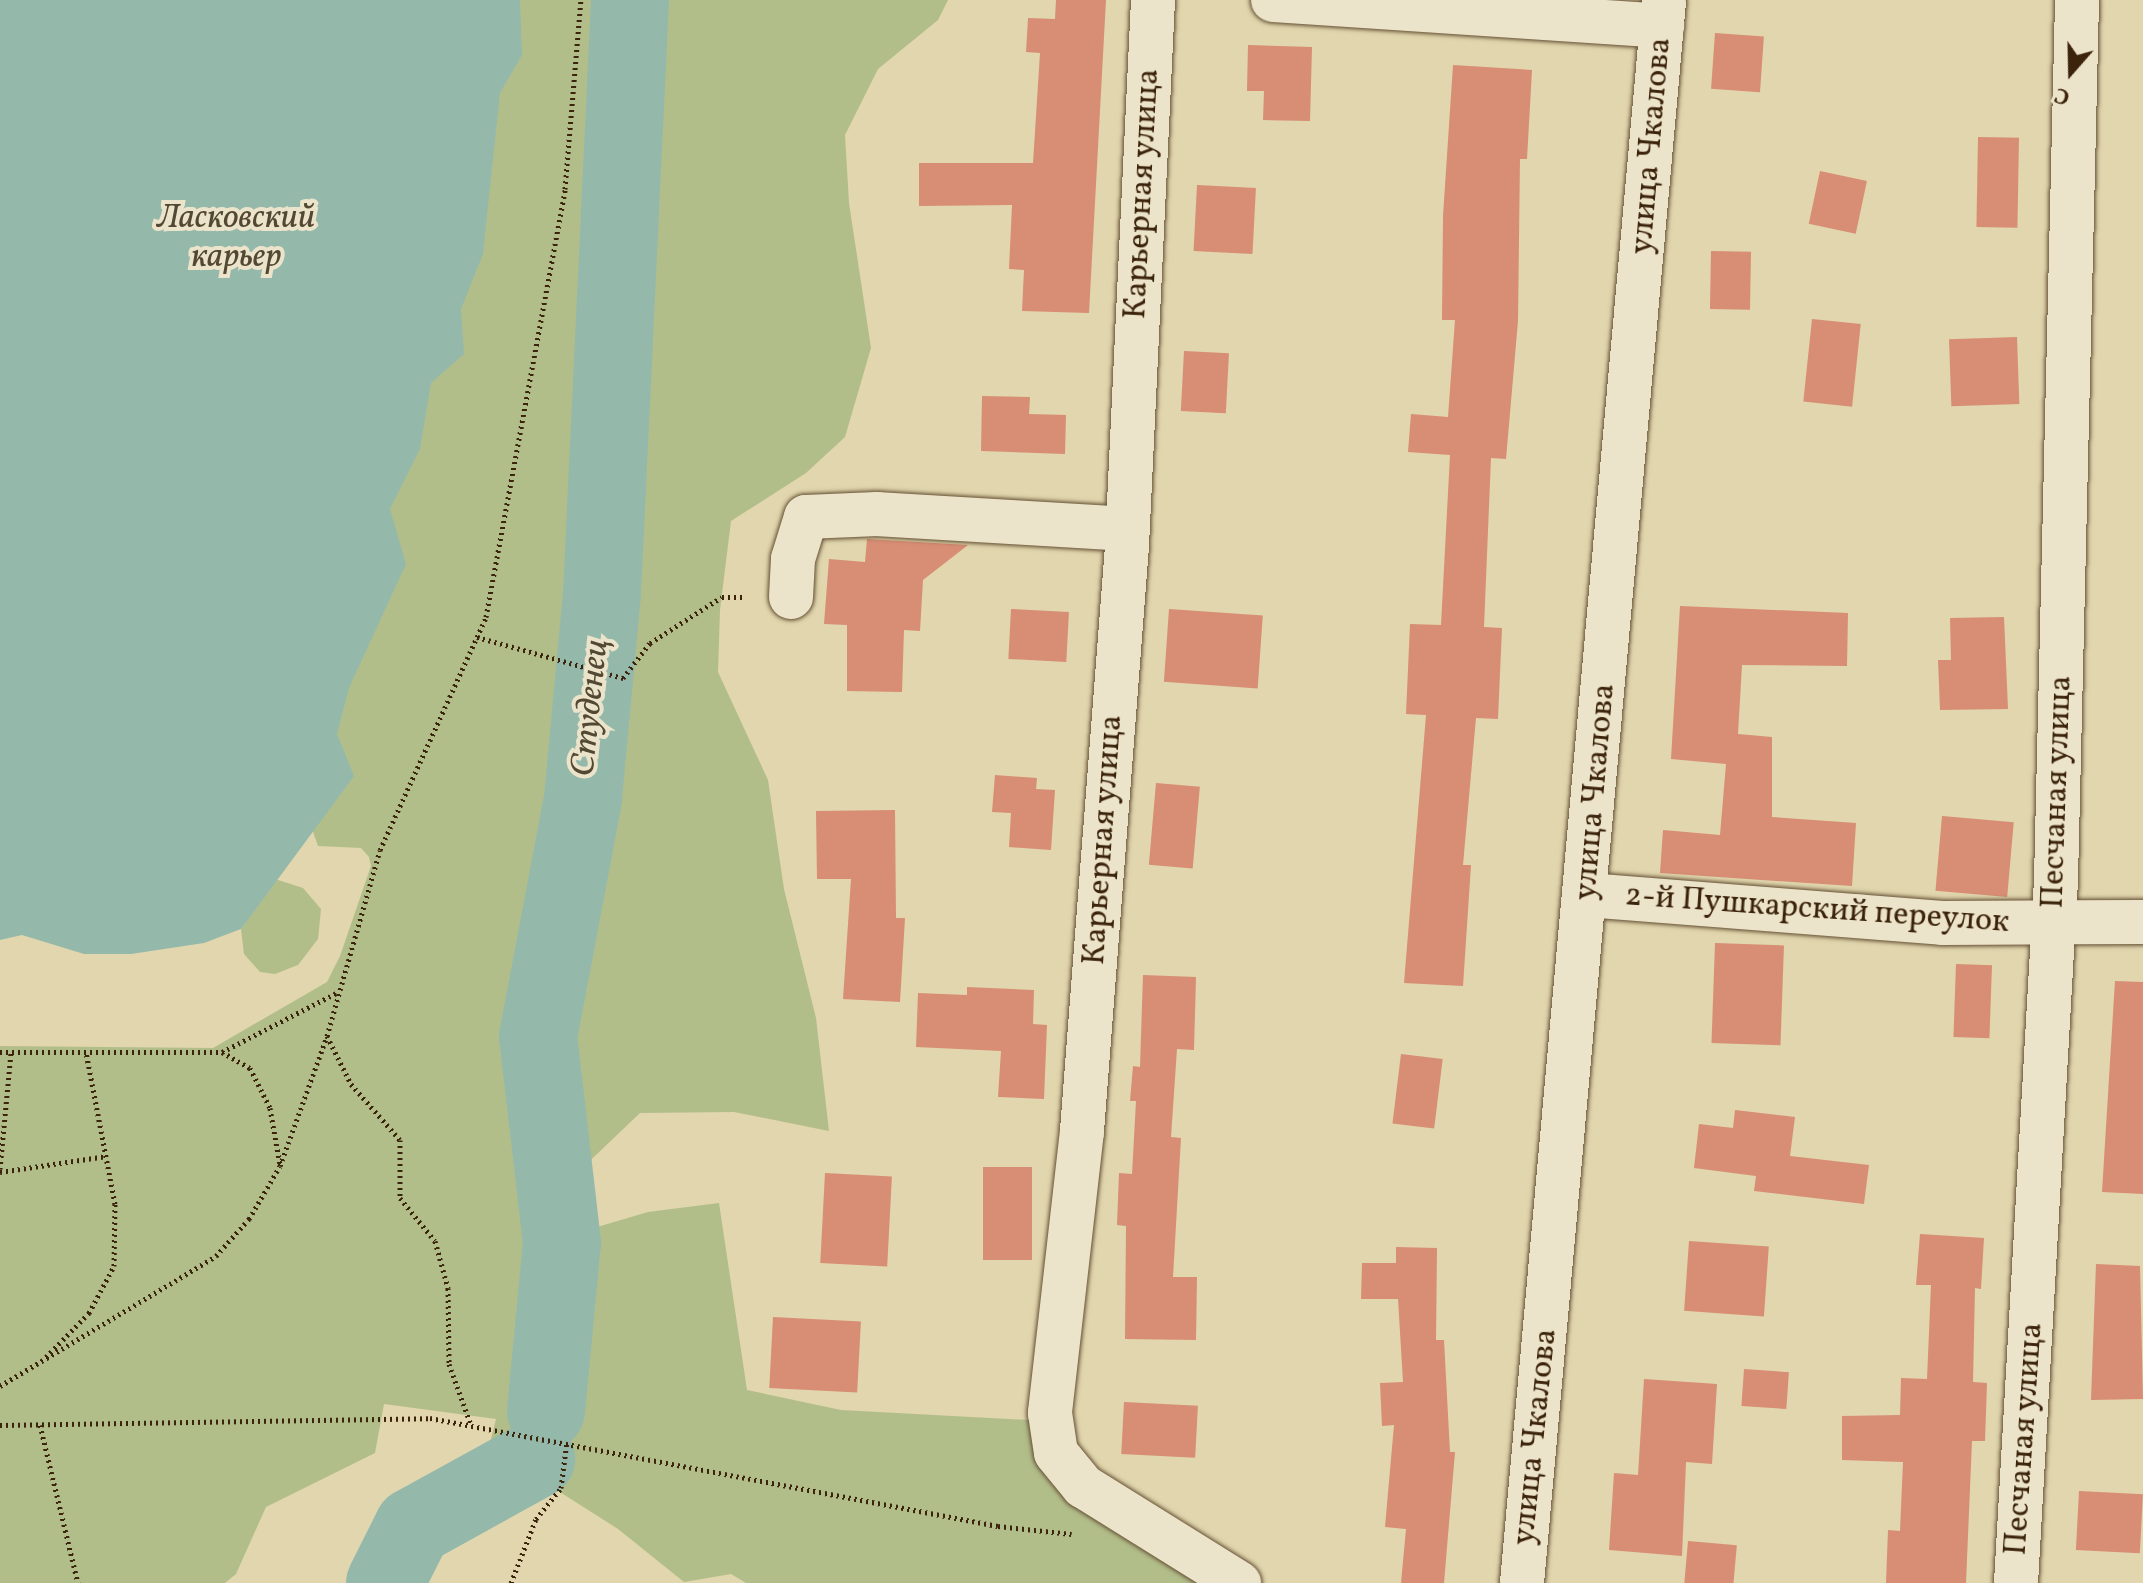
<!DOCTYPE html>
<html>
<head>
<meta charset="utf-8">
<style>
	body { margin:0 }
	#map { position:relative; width:2143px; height:1583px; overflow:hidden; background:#e1d6ad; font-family:Vollkorn,serif }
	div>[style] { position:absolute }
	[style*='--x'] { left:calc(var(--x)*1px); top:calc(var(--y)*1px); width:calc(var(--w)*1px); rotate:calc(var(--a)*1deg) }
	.green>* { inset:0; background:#b2be8a }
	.water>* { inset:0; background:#94b9ab }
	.river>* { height:78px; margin:-39px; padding:0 39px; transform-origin:39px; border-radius:39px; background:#94b9ab }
	.building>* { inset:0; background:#d88d75; transform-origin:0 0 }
	.path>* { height:5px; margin-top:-2.5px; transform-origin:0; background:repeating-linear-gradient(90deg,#3c230b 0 2px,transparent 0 6px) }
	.roads { filter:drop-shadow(0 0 2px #655034) drop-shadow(0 0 2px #655034) }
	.minor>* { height:44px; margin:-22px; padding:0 22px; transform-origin:22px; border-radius:22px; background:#ece4ca }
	span { translate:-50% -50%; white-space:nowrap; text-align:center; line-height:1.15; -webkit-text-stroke:8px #ece4ca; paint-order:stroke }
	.street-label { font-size:32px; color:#3c230b }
	.water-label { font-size:34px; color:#524833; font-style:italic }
	.north { position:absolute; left:2031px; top:32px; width:80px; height:80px; -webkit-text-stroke:6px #ece4ca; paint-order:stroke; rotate:200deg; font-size:22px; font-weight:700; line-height:32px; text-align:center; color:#3c230b }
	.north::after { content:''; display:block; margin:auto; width:28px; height:36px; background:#3c230b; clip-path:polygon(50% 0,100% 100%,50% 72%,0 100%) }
</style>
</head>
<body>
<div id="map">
	<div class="green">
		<i style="clip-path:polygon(485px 0,948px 0,938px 20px,878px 69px,845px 135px,849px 203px,871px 348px,845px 437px,806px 473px,731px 521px,720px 610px,718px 672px,768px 780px,784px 889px,816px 1018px,829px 1131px,734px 1112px,640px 1113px,575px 1175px,587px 1230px,648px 1212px,719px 1203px,747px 1390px,841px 1410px,1029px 1420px,1208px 1583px,746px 1583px,731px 1574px,684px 1582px,618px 1529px,489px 1447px,496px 1419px,384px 1404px,375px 1453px,266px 1507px,236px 1574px,225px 1583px,0 1583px,0 1046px,213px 1048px,327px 982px,340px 956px,371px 866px,369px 857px,361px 848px,318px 846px,312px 829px,374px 558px)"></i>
		<i style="clip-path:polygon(275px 879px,303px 888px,321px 909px,318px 939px,298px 965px,275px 974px,260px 972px,244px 954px,241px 929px)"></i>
	</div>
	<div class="water">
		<i style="clip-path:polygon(0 0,520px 0,522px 55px,500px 93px,483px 254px,461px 309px,464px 354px,431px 383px,420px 449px,390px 509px,406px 564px,349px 688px,337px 734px,354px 776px,241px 929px,204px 943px,131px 954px,84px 954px,22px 935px,0 940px)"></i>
	</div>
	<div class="river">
		<i style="--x:546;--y:1411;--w:169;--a:-84.6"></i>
		<i style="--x:562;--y:1243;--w:207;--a:-96.6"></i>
		<i style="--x:538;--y:1037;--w:243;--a:-79.3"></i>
		<i style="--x:583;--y:798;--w:205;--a:-84.7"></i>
		<i style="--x:602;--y:594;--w:595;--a:-87.3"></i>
		<i style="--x:385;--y:1583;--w:63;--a:-63.4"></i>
		<i style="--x:413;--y:1527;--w:141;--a:-28.9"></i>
	</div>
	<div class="building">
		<i style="clip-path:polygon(1056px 0,1106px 0,1089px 313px,1022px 311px,1024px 270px,1009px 269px,1012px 205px,919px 206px,919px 163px,1033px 163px,1040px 53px,1026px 52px,1028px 18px,1055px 19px)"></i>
		<i style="left:1715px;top:33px;width:49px;height:56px;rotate:4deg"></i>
		<i style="clip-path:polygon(1248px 45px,1312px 47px,1310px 121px,1263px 120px,1264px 91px,1247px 91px)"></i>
		<i style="clip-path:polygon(1453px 65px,1532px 70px,1527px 159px,1520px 159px,1518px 321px,1506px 459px,1491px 458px,1484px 627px,1502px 628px,1498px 719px,1476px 718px,1463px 865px,1471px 865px,1463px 986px,1404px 983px,1426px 715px,1406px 714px,1410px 624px,1441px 625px,1450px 455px,1408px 452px,1411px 414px,1448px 417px,1455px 320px,1442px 320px,1443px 216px)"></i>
		<i style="left:1978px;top:137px;width:41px;height:90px;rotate:1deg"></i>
		<i style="left:1820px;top:171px;width:48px;height:54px;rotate:12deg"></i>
		<i style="left:1197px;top:185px;width:59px;height:66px;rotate:3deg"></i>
		<i style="left:1711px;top:251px;width:40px;height:58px;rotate:1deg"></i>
		<i style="left:1812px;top:319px;width:49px;height:83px;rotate:6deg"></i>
		<i style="left:2017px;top:337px;width:67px;height:68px;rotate:88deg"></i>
		<i style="left:1184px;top:351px;width:45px;height:60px;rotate:3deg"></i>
		<i style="clip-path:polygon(982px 396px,1030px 397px,1029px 414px,1066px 415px,1065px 454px,981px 451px)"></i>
		<i style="clip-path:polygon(867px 539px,968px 545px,923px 580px,920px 631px,904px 630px,902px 692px,847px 691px,847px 625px,824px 624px,829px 559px,865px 562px)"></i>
		<i style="clip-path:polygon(1680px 606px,1848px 613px,1847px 666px,1742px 665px,1738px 734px,1772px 737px,1772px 817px,1856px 823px,1852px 886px,1660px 873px,1663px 830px,1720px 835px,1726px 764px,1671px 759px)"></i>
		<i style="left:1011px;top:609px;width:58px;height:50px;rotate:3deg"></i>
		<i style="left:1169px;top:609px;width:94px;height:73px;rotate:4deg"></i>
		<i style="clip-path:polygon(2004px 617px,2008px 709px,1940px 710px,1938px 660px,1951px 660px,1950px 618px)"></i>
		<i style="clip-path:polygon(995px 775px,1037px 778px,1036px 789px,1055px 790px,1051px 850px,1009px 847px,1011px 813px,992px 812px)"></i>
		<i style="left:1156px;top:783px;width:44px;height:82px;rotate:5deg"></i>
		<i style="clip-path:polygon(895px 810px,896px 918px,905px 918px,900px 1002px,843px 999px,851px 879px,817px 879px,816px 811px)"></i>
		<i style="left:1942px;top:816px;width:72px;height:75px;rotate:5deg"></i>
		<i style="left:1715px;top:943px;width:69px;height:100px;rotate:2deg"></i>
		<i style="left:1956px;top:964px;width:36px;height:73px;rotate:2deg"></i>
		<i style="clip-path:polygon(1143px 975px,1196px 977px,1194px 1050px,1177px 1049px,1171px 1137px,1181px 1138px,1173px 1277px,1197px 1277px,1196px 1340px,1125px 1339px,1126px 1226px,1117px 1225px,1119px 1173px,1132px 1174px,1136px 1101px,1130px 1101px,1133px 1066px,1140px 1067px)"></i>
		<i style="clip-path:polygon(2115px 981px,2143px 982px,2143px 1194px,2102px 1192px)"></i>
		<i style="clip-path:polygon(967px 987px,1034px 990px,1033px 1024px,1047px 1025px,1044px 1099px,998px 1097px,1001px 1051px,916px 1047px,918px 993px,967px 995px)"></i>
		<i style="left:1401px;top:1054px;width:42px;height:70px;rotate:7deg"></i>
		<i style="clip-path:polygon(1735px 1110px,1795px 1117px,1790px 1156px,1869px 1165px,1864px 1204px,1754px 1191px,1756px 1176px,1694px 1168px,1699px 1124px,1733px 1128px)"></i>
		<i style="left:983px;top:1167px;width:49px;height:93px"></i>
		<i style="left:825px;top:1173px;width:67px;height:90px;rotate:3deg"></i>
		<i style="clip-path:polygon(1920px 1234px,1984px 1238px,1981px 1289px,1975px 1288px,1973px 1382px,1987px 1383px,1985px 1441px,1972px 1441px,1966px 1583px,1886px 1583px,1888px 1530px,1900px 1531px,1903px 1462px,1842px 1460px,1842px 1416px,1900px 1415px,1901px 1378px,1927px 1379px,1931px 1285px,1916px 1285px)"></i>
		<i style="left:1689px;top:1241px;width:80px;height:70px;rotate:4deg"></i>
		<i style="clip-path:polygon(1396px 1247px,1437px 1248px,1436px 1340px,1444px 1340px,1450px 1452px,1455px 1452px,1444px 1583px,1401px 1583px,1406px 1529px,1385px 1527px,1394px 1425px,1382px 1426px,1380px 1383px,1403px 1382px,1398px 1299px,1361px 1299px,1362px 1263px,1396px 1263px)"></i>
		<i style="clip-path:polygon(2096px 1264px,2140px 1266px,2143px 1399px,2091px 1400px)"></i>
		<i style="left:773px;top:1317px;width:88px;height:71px;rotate:3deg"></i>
		<i style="left:1744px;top:1369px;width:45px;height:37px;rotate:4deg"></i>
		<i style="clip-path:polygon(1644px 1379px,1717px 1384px,1712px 1464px,1686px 1462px,1682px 1556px,1609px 1550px,1614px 1473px,1638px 1475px)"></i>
		<i style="left:1124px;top:1402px;width:74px;height:52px;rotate:3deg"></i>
		<i style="left:2079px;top:1491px;width:64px;height:59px;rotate:3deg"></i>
		<i style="left:1688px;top:1541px;width:49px;height:42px;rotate:5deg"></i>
	</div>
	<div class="path">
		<i style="--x:477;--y:637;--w:152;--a:15.7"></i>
		<i style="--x:623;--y:678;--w:44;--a:-52.4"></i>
		<i style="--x:650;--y:643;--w:85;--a:-32.6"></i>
		<i style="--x:722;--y:597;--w:24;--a:0"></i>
		<i style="--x:327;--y:1036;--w:54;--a:63.4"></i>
		<i style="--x:351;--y:1084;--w:74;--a:48.8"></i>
		<i style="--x:400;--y:1140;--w:58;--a:90"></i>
		<i style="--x:400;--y:1198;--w:55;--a:50.9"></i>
		<i style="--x:435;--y:1241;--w:49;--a:74.5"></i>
		<i style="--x:448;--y:1288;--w:76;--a:89.2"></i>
		<i style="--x:449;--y:1364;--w:65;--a:70.2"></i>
		<i style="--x:0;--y:1052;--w:222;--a:0"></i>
		<i style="--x:222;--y:1052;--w:131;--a:-27.3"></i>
		<i style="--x:222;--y:1052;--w:32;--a:30"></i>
		<i style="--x:250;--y:1068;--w:45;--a:63.4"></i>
		<i style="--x:270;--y:1108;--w:58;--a:80"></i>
		<i style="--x:0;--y:1169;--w:118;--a:-84.6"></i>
		<i style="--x:0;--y:1172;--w:108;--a:-8.5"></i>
		<i style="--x:46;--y:1357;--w:62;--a:-45.7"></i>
		<i style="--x:89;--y:1313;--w:53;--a:-62"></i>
		<i style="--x:114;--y:1266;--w:62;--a:-89.1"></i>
		<i style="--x:115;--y:1204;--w:155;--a:-100.8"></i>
		<i style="--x:0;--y:1386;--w:252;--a:-31"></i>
		<i style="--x:216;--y:1256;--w:50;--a:-48.3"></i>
		<i style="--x:249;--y:1219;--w:61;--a:-59.7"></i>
		<i style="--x:280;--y:1166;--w:138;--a:-70.1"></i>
		<i style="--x:327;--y:1036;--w:193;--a:-74.1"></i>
		<i style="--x:380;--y:850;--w:256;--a:-65.5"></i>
		<i style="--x:486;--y:617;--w:435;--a:-79.5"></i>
		<i style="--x:565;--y:189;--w:190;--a:-85.2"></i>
		<i style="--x:0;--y:1425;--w:430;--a:-0.9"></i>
		<i style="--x:430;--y:1418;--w:578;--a:10.77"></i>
		<i style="--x:998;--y:1526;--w:74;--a:6.2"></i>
		<i style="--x:40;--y:1425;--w:163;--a:76.5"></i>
		<i style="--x:511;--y:1583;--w:69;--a:-68.7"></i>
		<i style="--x:536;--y:1519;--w:40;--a:-51"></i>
		<i style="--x:561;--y:1488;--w:47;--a:-82.7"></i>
	</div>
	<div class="roads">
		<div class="minor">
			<i style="--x:1153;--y:0;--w:547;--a:92.73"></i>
			<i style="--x:1127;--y:546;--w:587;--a:94.4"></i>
			<i style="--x:1082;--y:1131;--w:284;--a:96.5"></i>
			<i style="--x:1050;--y:1413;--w:40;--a:81.5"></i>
			<i style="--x:1056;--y:1453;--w:43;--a:50.7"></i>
			<i style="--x:1083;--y:1486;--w:184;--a:31.9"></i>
			<i style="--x:1273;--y:0;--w:390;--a:3.8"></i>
			<i style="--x:791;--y:597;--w:38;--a:-87"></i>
			<i style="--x:793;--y:559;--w:44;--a:-72.8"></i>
			<i style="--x:806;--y:517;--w:71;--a:-2.4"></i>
			<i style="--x:877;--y:514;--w:251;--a:3.4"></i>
			<i style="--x:1587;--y:895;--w:356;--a:4.5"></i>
			<i style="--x:1942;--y:923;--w:201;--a:-0.3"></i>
			<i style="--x:1522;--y:1583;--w:1589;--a:-84.87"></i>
			<i style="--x:2016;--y:1583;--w:704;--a:-86.74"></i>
			<i style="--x:2056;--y:880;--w:880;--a:-88.63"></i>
		</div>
	</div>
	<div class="street-label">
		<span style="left:1652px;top:146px;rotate:-85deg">улица Чкалова</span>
		<span style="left:1143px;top:194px;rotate:-87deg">Карьерная улица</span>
		<span style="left:1596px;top:792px;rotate:-85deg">улица Чкалова</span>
		<span style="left:2058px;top:792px;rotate:-88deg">Песчаная улица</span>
		<span style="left:1104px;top:840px;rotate:-86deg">Карьерная улица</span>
		<span style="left:1817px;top:910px;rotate:4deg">2-й Пушкарский переулок</span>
		<span style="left:1536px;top:1437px;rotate:-84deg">улица Чкалова</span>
		<span style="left:2025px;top:1439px;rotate:-86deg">Песчаная улица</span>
	</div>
	<div class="water-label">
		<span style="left:236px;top:238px">Ласковский<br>карьер</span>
		<span style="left:591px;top:708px;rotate:-84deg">Студенец</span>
	</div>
	<div class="north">С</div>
</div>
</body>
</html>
